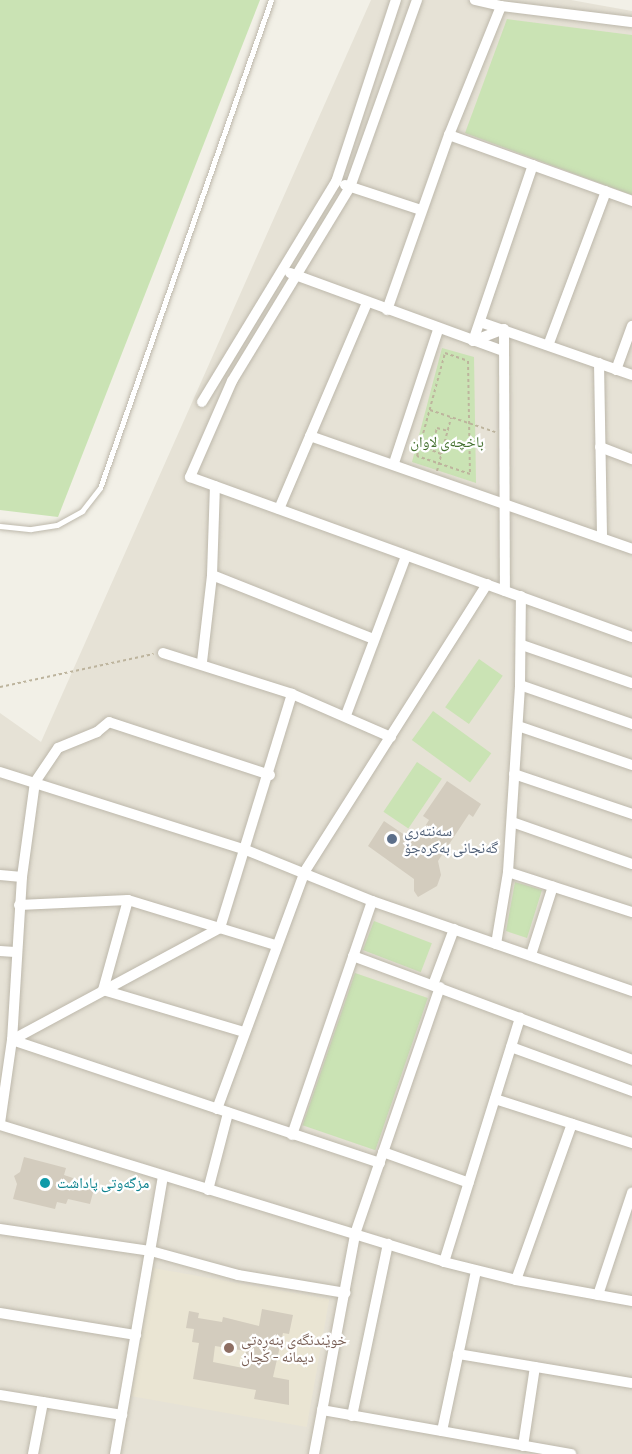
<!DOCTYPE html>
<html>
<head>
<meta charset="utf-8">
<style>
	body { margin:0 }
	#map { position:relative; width:632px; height:1454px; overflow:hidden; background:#f2f0e7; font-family:Barlow,"Noto Naskh Arabic",sans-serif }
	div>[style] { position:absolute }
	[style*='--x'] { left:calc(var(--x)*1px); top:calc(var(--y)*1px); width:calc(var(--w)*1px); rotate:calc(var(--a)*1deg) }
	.residential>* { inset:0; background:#e6e2d6 }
	.education>* { inset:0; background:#eae5d3; transform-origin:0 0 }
	.green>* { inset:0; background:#cae3b4; transform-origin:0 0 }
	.building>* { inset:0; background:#d3ccbe }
	.path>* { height:2px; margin-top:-1px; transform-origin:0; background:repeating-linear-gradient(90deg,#bdb49d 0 3px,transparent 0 6px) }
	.roads { filter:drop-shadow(0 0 2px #bdb8ab) drop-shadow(0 0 2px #bdb8ab) }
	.lane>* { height:5px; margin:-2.5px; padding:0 2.5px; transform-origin:2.5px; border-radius:2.5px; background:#fff }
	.street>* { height:10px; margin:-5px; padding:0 5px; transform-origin:5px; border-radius:5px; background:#fff }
	.dots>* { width:16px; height:16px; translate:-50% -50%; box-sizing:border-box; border:3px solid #fff; border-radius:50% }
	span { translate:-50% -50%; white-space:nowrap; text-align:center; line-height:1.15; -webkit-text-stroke:4.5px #fff; paint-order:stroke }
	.park-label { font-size:15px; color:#44712f }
	.service-label { font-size:15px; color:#4e5e75 }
	.left { translate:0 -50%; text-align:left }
	.culture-label { font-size:15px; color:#0d838f }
	.education-label { font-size:15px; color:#785e54 }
</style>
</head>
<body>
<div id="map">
	<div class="residential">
		<i style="clip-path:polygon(371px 0,571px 0,632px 11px,632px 1454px,0 1454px,0 713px,41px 742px)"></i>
	</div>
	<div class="education">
		<i style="left:153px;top:1268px;width:179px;height:130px;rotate:10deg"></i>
	</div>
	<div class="green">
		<i style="clip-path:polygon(0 0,260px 0,58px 517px,0 510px)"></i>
		<i style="clip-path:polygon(507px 19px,632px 35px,632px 195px,465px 133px)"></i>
		<i style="clip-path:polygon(442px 348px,474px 357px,476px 483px,412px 462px)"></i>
		<i style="left:479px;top:659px;width:29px;height:59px;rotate:35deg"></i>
		<i style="left:433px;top:711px;width:72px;height:36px;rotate:36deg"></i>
		<i style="left:417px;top:762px;width:30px;height:60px;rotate:34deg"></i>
		<i style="clip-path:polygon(515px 882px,542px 890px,527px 938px,506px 931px)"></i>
		<i style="left:374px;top:921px;width:62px;height:31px;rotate:21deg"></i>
		<i style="left:355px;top:973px;width:77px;height:161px;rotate:19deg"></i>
	</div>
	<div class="building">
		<i style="clip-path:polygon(447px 781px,481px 804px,473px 817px,469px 814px,438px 861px,441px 875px,437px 886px,418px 897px,414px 891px,414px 879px,368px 846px,384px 821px,415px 842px,429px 820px,423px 816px)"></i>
		<i style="clip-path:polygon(24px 1157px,66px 1168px,64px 1175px,73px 1178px,72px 1183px,94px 1189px,90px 1204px,68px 1199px,66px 1204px,57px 1202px,55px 1209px,13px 1199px,17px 1184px,14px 1176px,20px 1172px)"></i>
		<i style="clip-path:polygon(evenodd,262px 1309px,293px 1315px,289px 1334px,283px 1333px,273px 1377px,289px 1380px,289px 1405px,254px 1399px,256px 1390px,193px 1379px,199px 1343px,192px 1342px,194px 1329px,186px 1328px,189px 1311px,199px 1313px,198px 1318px,222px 1322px,223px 1317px,259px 1326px,262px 1309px,215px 1346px,246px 1351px,243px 1368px,213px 1362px,215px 1346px)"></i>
	</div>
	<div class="path">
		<i style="--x:445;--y:353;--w:24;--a:19"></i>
		<i style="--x:468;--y:361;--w:113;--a:89"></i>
		<i style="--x:470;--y:474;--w:56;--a:-161.2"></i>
		<i style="--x:417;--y:456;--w:107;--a:-74.8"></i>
		<i style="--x:430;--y:410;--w:69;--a:18.7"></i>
		<i style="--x:441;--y:454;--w:11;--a:-158"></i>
		<i style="--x:431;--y:450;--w:23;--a:-75"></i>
		<i style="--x:437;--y:428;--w:11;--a:15"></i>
		<i style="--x:437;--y:471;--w:55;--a:-75.2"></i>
		<i style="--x:0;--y:687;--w:157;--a:-12.1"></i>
	</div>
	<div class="roads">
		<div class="lane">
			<i style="--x:0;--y:526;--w:31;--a:6"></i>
			<i style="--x:31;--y:529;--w:26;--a:-9"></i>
			<i style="--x:57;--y:525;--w:29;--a:-29"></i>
			<i style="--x:82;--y:511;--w:29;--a:-52"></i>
			<i style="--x:100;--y:488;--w:517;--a:-70.69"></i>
		</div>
		<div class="street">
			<i style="--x:417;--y:0;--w:199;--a:109.7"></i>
			<i style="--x:350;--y:187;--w:227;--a:121.3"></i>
			<i style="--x:232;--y:381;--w:105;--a:113.6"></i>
			<i style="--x:190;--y:477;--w:470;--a:19.9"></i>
			<i style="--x:501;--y:6;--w:132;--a:7"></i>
			<i style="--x:449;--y:135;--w:195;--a:19.8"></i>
			<i style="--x:345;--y:185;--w:80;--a:18.2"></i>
			<i style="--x:290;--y:273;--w:227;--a:20.1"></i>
			<i style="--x:387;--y:310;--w:186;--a:-70.5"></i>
			<i style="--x:449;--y:135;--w:139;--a:-68"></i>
			<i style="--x:501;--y:6;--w:27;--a:-167"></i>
			<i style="--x:480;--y:322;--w:161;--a:19.2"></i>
			<i style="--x:473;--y:341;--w:33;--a:-21"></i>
			<i style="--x:504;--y:329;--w:262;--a:89.8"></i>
			<i style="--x:473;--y:341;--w:186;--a:-71.2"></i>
			<i style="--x:549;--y:343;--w:162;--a:-69.4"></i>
			<i style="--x:599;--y:363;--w:175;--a:89"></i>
			<i style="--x:616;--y:370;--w:47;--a:-70"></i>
			<i style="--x:202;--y:402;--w:258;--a:-58.7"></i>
			<i style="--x:336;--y:182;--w:192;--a:-71.8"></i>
			<i style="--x:310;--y:436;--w:341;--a:19.3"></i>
			<i style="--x:600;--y:447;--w:34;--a:21"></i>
			<i style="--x:394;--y:463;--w:140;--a:-71.7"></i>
			<i style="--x:279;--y:509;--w:224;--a:-66.9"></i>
			<i style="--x:212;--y:575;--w:174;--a:21.6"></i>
			<i style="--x:522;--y:645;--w:116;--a:19.1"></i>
			<i style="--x:163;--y:653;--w:135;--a:17.6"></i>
			<i style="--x:292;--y:694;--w:108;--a:23.5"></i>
			<i style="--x:202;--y:662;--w:88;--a:-83.4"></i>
			<i style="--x:212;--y:575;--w:89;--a:-88.1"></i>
			<i style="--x:520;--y:685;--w:119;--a:19.2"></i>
			<i style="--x:346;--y:715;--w:170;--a:-69.3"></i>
			<i style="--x:518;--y:726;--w:120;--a:18.9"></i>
			<i style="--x:0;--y:772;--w:258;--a:17.6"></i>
			<i style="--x:246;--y:850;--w:136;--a:22"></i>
			<i style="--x:372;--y:901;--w:275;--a:19.1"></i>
			<i style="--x:514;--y:774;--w:125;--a:18.7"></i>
			<i style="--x:270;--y:775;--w:169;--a:-161.8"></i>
			<i style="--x:109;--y:722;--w:16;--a:140"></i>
			<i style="--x:97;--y:732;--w:42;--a:157.7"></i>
			<i style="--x:58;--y:748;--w:41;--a:124.1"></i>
			<i style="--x:35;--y:782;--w:96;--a:97.8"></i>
			<i style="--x:22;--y:877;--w:163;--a:93.5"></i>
			<i style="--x:12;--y:1040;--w:388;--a:18.5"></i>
			<i style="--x:512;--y:822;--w:127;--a:19.3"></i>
			<i style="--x:508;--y:872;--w:130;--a:17.9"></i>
			<i style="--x:0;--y:875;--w:22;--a:5"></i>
			<i style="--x:128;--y:900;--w:93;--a:105.5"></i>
			<i style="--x:103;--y:990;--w:147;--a:16.6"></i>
			<i style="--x:19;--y:905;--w:109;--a:-2.6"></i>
			<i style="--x:128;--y:900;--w:154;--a:17"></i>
			<i style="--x:496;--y:944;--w:73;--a:-80.5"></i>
			<i style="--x:508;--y:872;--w:187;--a:-86.3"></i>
			<i style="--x:520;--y:685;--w:89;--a:-89.4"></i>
			<i style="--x:0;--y:951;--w:15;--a:4"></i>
			<i style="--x:531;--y:955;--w:72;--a:-72.3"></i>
			<i style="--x:353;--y:956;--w:298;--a:20.4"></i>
			<i style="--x:433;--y:985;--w:60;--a:-69.4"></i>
			<i style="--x:511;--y:1047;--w:129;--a:20"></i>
			<i style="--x:495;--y:1099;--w:144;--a:17.8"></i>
			<i style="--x:217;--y:1109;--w:254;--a:-69.7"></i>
			<i style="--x:305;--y:871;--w:340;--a:-57.6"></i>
			<i style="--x:0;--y:1123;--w:84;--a:-81.8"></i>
			<i style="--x:12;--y:1040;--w:236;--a:-28.3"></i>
			<i style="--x:220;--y:928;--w:245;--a:-72.9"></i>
			<i style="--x:0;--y:1125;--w:465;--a:17.1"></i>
			<i style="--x:444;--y:1262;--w:74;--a:14"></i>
			<i style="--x:516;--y:1280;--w:118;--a:10.3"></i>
			<i style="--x:292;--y:1135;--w:247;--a:-71.1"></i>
			<i style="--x:383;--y:1152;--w:91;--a:19.8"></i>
			<i style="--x:208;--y:1190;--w:80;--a:-75.4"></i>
			<i style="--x:0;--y:1229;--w:153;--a:8.3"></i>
			<i style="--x:151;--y:1251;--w:90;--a:15.4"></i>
			<i style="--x:238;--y:1275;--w:109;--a:9.5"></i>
			<i style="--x:444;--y:1262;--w:256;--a:-72.7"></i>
			<i style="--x:516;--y:1280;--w:166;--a:-70.3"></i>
			<i style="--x:598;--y:1295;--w:108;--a:-71.6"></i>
			<i style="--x:0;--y:1313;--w:138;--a:9.2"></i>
			<i style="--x:458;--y:1354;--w:176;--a:9.5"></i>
			<i style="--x:0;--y:1395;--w:124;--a:9.3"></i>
			<i style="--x:322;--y:1410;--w:253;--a:10"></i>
			<i style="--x:352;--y:1416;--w:176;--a:-78.2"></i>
			<i style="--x:442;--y:1431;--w:164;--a:-78"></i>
			<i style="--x:523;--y:1446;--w:80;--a:-81.4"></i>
			<i style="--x:33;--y:1454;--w:53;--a:-79.1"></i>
			<i style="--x:115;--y:1454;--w:281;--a:-80.2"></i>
			<i style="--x:314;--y:1454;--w:224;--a:-79.4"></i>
			<i style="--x:355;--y:1234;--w:261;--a:-71"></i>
		</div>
	</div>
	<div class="dots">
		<i style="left:392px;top:839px;background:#5c6f8a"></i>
		<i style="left:45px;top:1183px;background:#0f9aa8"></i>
		<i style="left:229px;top:1348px;background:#8d6e63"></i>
	</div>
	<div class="park-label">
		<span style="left:447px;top:442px">باخچەی لاوان</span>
	</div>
	<div class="service-label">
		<span class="left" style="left:404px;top:839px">سەنتەری<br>گەنجانی بەکرەجۆ</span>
	</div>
	<div class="culture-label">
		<span class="left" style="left:57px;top:1183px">مزگەوتی پاداشت</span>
	</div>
	<div class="education-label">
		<span class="left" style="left:241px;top:1348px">خوێندنگەی بنەڕەتی<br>دیمانە - کچان</span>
	</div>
</div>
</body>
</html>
